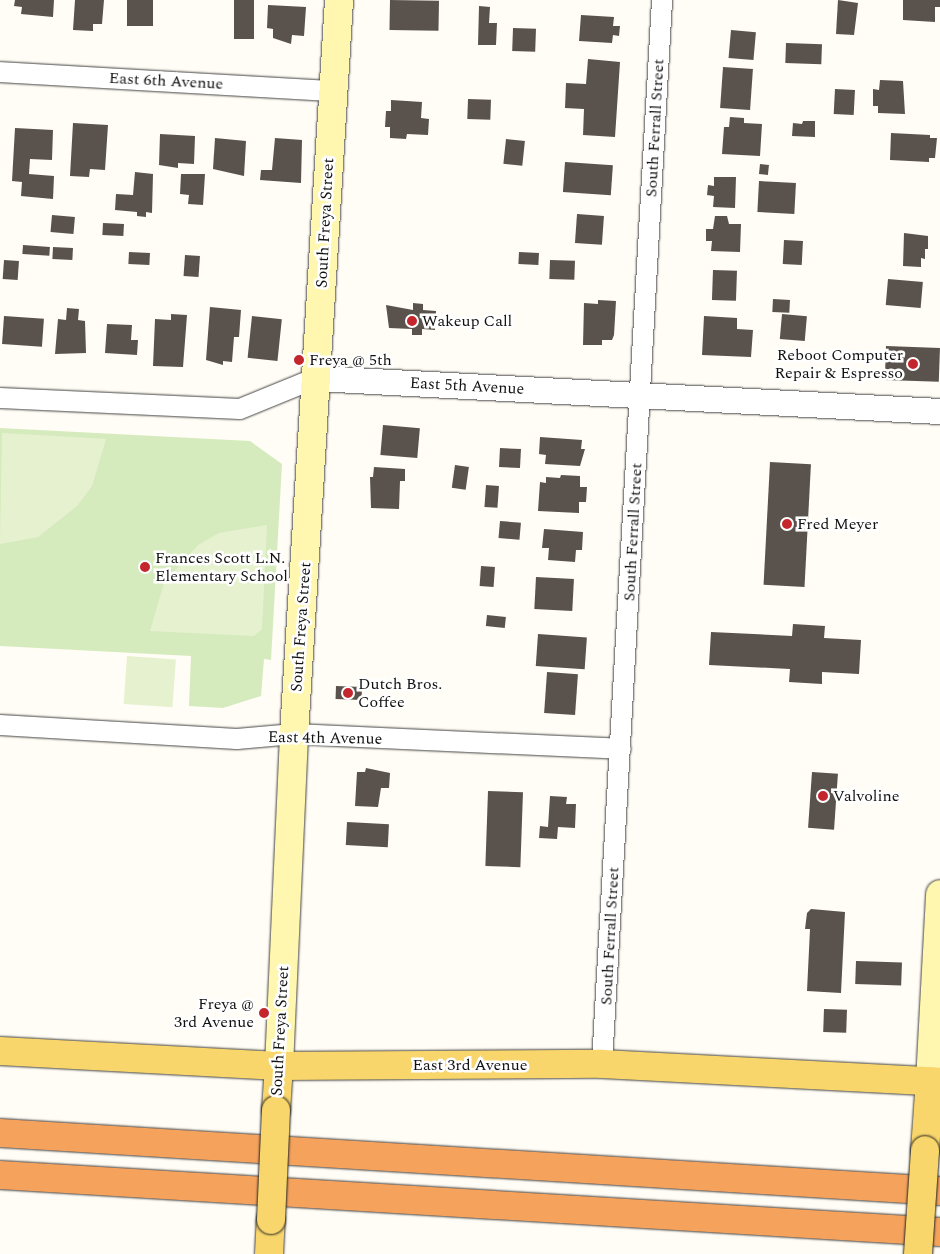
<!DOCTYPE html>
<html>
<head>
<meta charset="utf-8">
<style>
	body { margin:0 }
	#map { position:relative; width:940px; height:1254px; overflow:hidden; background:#fffdf5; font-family:Spectral,serif }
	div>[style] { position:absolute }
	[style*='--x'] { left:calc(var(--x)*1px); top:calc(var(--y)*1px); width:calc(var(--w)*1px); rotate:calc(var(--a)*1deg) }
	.green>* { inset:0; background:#d5ebbd }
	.pitch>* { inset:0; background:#e6f2cf; transform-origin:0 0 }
	.building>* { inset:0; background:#5a524d; transform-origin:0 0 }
	.roads { filter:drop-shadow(0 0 1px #444) drop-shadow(0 0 1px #444) }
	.minor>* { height:20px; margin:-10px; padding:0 10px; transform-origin:10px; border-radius:10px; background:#fff }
	.tertiary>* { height:25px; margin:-12.5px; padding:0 12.5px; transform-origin:12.5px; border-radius:12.5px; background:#fff }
	.secondary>* { height:28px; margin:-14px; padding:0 14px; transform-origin:14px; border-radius:14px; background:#fff6b0 }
	.primary>* { height:28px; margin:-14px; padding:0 14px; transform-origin:14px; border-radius:14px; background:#f9d66b }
	.motorway>* { height:28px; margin:-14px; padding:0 14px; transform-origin:14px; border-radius:14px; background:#f5a25d }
	.bridges { filter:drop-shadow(0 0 1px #222) drop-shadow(0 0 1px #222) }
	.primary-bridge>* { height:28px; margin:-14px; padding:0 14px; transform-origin:14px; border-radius:14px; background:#f9d66b }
	.dots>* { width:14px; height:14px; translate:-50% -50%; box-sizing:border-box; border:2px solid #fff; border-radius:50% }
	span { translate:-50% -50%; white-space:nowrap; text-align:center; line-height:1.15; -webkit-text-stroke:5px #fff; paint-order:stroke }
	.street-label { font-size:16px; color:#111 }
	.poi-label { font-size:16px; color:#111 }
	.left { translate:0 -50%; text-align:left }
	.right { translate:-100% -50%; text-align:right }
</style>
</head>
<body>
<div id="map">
	<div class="green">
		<i style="clip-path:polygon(0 428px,250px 441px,282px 464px,271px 660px,264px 659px,261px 696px,223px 708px,189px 706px,191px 656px,0 646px)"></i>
	</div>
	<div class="pitch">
		<i style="clip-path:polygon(2px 433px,106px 439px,92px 486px,77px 506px,38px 537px,0 544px)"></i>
		<i style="clip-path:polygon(267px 525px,262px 629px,254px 636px,150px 631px,164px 583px,198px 545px,219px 533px)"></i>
		<i style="left:127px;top:656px;width:49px;height:48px;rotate:4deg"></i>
	</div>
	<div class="building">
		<i style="clip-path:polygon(15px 0,54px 0,53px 17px,21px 14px,22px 7px,14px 6px)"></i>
		<i style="clip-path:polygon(75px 0,104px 0,102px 24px,93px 24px,93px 31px,73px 30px)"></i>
		<i style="left:127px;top:0;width:26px;height:26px"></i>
		<i style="left:234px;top:0;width:20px;height:39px"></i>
		<i style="left:390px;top:0;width:49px;height:30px;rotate:1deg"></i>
		<i style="clip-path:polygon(838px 0,858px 3px,854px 35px,836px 34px)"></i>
		<i style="clip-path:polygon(903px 0,940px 0,940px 7px,935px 7px,935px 22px,903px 20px)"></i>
		<i style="clip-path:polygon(268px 5px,306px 7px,304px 36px,292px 35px,291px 44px,273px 38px,273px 29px,267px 28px)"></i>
		<i style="clip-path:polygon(479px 6px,490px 7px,489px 23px,497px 23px,496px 45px,478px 45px)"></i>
		<i style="clip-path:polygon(581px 15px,614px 17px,613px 26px,620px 26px,619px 36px,613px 35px,612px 43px,579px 41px)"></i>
		<i style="left:513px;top:28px;width:23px;height:23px;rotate:2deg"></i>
		<i style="left:731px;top:30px;width:25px;height:28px;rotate:5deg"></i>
		<i style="left:786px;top:43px;width:36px;height:20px;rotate:2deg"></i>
		<i style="clip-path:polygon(588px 59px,620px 62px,615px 137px,583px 135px,584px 109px,565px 108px,566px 83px,586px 84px)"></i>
		<i style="left:723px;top:67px;width:30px;height:41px;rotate:4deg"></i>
		<i style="clip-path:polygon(880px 80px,903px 81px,905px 114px,878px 113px,878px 106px,873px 106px,873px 89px,879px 90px)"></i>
		<i style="left:835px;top:89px;width:20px;height:25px;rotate:3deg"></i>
		<i style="left:468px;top:99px;width:23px;height:20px;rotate:2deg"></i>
		<i style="clip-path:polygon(391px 100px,422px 102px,421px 118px,429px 119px,428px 135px,407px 134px,406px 139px,390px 138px,390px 127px,385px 127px,386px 111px,391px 111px)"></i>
		<i style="clip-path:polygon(730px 117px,744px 118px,744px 123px,762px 124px,760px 156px,722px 154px,724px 127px,729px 127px)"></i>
		<i style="clip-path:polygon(803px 121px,815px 121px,815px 137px,792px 136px,793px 123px,802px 124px)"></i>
		<i style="clip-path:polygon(73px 123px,108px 125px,105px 170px,90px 169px,89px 177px,70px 176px)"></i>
		<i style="clip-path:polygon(15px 128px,53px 130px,52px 160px,30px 159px,29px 174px,54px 176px,53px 199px,21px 196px,22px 182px,12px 181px)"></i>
		<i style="clip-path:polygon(891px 133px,930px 135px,930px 138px,937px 138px,935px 158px,929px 158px,929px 162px,890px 160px)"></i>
		<i style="clip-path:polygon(160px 134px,195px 136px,194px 164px,178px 163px,178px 168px,159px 165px)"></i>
		<i style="clip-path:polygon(215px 138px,246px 141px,244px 176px,213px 169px)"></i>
		<i style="clip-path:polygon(275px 138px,302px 140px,301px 183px,260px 180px,261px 170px,272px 170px)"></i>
		<i style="left:506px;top:139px;width:19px;height:25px;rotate:6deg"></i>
		<i style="left:565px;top:162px;width:48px;height:30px;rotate:4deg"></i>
		<i style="left:760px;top:164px;width:9px;height:10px;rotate:6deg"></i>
		<i style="clip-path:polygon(135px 172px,153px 174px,152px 213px,146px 212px,146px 217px,137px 216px,137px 212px,115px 210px,116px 194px,133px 195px)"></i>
		<i style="clip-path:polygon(181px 174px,205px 174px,203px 205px,188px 204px,189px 195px,180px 194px)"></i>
		<i style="clip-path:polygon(714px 177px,736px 177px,735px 208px,713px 207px,714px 196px,707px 195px,708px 185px,714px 186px)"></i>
		<i style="left:759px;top:181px;width:37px;height:31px;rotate:3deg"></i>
		<i style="left:577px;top:214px;width:27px;height:29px;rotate:4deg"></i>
		<i style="left:52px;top:215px;width:23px;height:17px;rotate:5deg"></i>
		<i style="clip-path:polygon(715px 216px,727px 216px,729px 224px,741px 224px,740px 252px,711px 251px,712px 241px,706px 241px,706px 229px,713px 229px)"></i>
		<i style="left:103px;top:223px;width:21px;height:12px;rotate:3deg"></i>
		<i style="clip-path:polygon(904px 233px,928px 236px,928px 249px,925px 249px,925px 259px,921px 258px,921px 267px,903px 266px)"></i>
		<i style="left:784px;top:240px;width:19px;height:24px;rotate:3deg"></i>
		<i style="left:23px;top:245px;width:27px;height:9px;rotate:4deg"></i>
		<i style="left:53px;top:247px;width:20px;height:12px;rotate:3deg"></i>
		<i style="left:129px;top:252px;width:21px;height:12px;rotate:3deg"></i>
		<i style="left:519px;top:252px;width:20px;height:12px;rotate:3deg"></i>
		<i style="left:185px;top:255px;width:15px;height:21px;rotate:4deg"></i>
		<i style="left:4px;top:260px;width:15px;height:19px;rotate:4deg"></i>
		<i style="left:550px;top:260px;width:25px;height:19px;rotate:2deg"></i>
		<i style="left:713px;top:270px;width:24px;height:30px;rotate:2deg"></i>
		<i style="left:888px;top:279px;width:35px;height:26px;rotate:5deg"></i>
		<i style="left:773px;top:299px;width:17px;height:13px;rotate:3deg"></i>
		<i style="clip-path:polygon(598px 300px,616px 301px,614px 335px,612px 340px,602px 340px,602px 345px,583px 345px,584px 303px,598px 304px)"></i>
		<i style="clip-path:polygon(413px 303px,423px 304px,423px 310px,436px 311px,435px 330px,422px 329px,422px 335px,412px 335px,412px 329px,389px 328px,386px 305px,413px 310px)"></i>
		<i style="clip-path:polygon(210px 307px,241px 310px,239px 337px,234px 337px,232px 362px,223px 361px,223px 365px,206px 360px)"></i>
		<i style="clip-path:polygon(67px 308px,79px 309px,78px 320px,85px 321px,86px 353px,55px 354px,58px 319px,66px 320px)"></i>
		<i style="clip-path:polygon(171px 314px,187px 315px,183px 367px,153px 366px,155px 319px,171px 320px)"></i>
		<i style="left:782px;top:314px;width:25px;height:25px;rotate:5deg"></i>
		<i style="left:4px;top:316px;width:40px;height:28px;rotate:4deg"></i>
		<i style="left:252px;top:316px;width:30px;height:42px;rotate:6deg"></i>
		<i style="clip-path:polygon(704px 316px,737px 318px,737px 329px,753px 330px,751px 357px,702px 355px)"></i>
		<i style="clip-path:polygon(107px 324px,132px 325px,131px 340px,138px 340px,137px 355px,105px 353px)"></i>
		<i style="left:886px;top:346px;width:54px;height:34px;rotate:2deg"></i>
		<i style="left:383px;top:425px;width:37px;height:30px;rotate:5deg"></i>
		<i style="clip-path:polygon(540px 437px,582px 440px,581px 449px,585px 449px,580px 466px,545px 464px,546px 455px,539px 454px)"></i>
		<i style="left:500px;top:448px;width:21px;height:19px;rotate:3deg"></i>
		<i style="left:770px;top:462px;width:41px;height:123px;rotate:3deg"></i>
		<i style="left:455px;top:465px;width:14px;height:23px;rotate:8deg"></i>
		<i style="clip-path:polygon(374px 467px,405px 469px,405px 481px,400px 481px,399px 509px,371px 508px,370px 477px,373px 477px)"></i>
		<i style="clip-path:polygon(561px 475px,580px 476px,580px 487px,587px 487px,586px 502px,579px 502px,579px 513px,538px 511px,540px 482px,546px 483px,546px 477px,560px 478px)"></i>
		<i style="left:486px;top:485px;width:13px;height:22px;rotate:4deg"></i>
		<i style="left:500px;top:521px;width:21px;height:17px;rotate:5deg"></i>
		<i style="clip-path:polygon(544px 529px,583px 532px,582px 550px,576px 550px,575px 562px,548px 560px,549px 548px,542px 548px)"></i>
		<i style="left:481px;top:566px;width:14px;height:20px;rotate:4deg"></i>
		<i style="left:536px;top:577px;width:38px;height:32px;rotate:3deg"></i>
		<i style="left:487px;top:615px;width:19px;height:11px;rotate:6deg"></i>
		<i style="clip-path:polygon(793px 624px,825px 626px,824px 638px,861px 640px,859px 674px,822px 672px,822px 684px,789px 682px,790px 669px,709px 665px,711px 632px,792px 636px)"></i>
		<i style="left:538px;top:634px;width:49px;height:32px;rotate:4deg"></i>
		<i style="left:547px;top:672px;width:31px;height:41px;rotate:4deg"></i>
		<i style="left:336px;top:686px;width:26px;height:13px;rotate:2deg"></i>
		<i style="clip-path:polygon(366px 768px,390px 773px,389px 788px,381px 788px,378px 807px,355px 806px,357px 772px,365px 772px)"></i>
		<i style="left:812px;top:772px;width:26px;height:56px;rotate:4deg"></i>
		<i style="left:488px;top:791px;width:35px;height:75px;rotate:2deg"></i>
		<i style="clip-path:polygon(550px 796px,567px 797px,566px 804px,576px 804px,575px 828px,558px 827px,557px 839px,539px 838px,540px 826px,548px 827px)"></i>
		<i style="left:347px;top:822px;width:42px;height:23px;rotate:3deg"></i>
		<i style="clip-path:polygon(811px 909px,845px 912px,841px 993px,807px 991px,810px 929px,805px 929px,807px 913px)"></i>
		<i style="left:856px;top:961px;width:46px;height:23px;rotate:2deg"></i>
		<i style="left:824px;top:1009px;width:23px;height:23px;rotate:2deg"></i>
	</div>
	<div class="roads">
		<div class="minor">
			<i style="--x:0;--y:72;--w:334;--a:3.3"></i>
			<i style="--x:0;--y:398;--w:240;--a:2.6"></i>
			<i style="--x:240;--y:409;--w:82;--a:-22.2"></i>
			<i style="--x:0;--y:725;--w:237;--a:3.4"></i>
			<i style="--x:237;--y:739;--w:57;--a:-5"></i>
			<i style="--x:294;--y:734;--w:327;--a:2.6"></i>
			<i style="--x:602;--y:1064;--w:1066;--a:-86.77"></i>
		</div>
		<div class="tertiary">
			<i style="--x:316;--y:378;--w:625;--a:3.03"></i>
		</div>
		<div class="secondary">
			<i style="--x:279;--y:1066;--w:332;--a:-87.4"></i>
			<i style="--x:294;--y:734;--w:735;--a:-86.49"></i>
			<i style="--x:930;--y:1081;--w:187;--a:-86.9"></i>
		</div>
		<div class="primary">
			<i style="--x:0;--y:1051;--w:279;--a:3.1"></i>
			<i style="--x:279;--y:1066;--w:323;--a:-0.4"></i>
			<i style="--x:602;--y:1064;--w:338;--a:3"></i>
			<i style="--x:276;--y:1110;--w:44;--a:-86.1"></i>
			<i style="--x:925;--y:1150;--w:69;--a:-85.9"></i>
			<i style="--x:269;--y:1254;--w:34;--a:-87"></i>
		</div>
		<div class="motorway">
			<i style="--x:0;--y:1133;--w:942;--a:3.53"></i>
			<i style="--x:0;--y:1175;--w:942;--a:3.47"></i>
		</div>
	</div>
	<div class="bridges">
		<div class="primary-bridge">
			<i style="--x:271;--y:1220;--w:110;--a:-87.4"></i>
			<i style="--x:918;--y:1254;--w:104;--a:-86.1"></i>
		</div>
	</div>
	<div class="dots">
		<i style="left:412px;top:321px;background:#c4262e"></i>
		<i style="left:299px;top:360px;background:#c4262e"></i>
		<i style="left:913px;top:364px;background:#c4262e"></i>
		<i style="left:787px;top:524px;background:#c4262e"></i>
		<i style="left:145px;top:567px;background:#c4262e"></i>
		<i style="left:348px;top:693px;background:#c4262e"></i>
		<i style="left:823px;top:796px;background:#c4262e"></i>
		<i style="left:264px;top:1013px;background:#c4262e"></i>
	</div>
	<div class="street-label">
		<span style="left:166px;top:81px;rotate:3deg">East 6th Avenue</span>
		<span style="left:655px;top:128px;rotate:-87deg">South Ferrall Street</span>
		<span style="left:325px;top:223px;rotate:-87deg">South Freya Street</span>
		<span style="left:467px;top:386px;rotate:3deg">East 5th Avenue</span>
		<span style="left:633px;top:532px;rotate:-87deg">South Ferrall Street</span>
		<span style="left:301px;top:627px;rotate:-86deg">South Freya Street</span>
		<span style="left:325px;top:738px;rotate:1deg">East 4th Avenue</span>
		<span style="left:610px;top:936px;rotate:-87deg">South Ferrall Street</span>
		<span style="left:280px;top:1031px;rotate:-87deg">South Freya Street</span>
		<span style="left:470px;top:1065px">East 3rd Avenue</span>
	</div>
	<div class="poi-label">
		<span class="left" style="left:422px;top:321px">Wakeup Call</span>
		<span class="right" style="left:903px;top:364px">Reboot Computer<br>Repair &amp; Espresso</span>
		<span class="left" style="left:309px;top:360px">Freya @ 5th</span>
		<span class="left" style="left:797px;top:524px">Fred Meyer</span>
		<span class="left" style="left:155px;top:567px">Frances Scott L.N.<br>Elementary School</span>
		<span class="left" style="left:358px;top:693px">Dutch Bros.<br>Coffee</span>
		<span class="left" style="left:833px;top:796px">Valvoline</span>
		<span class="right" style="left:254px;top:1013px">Freya @<br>3rd Avenue</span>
	</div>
</div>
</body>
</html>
